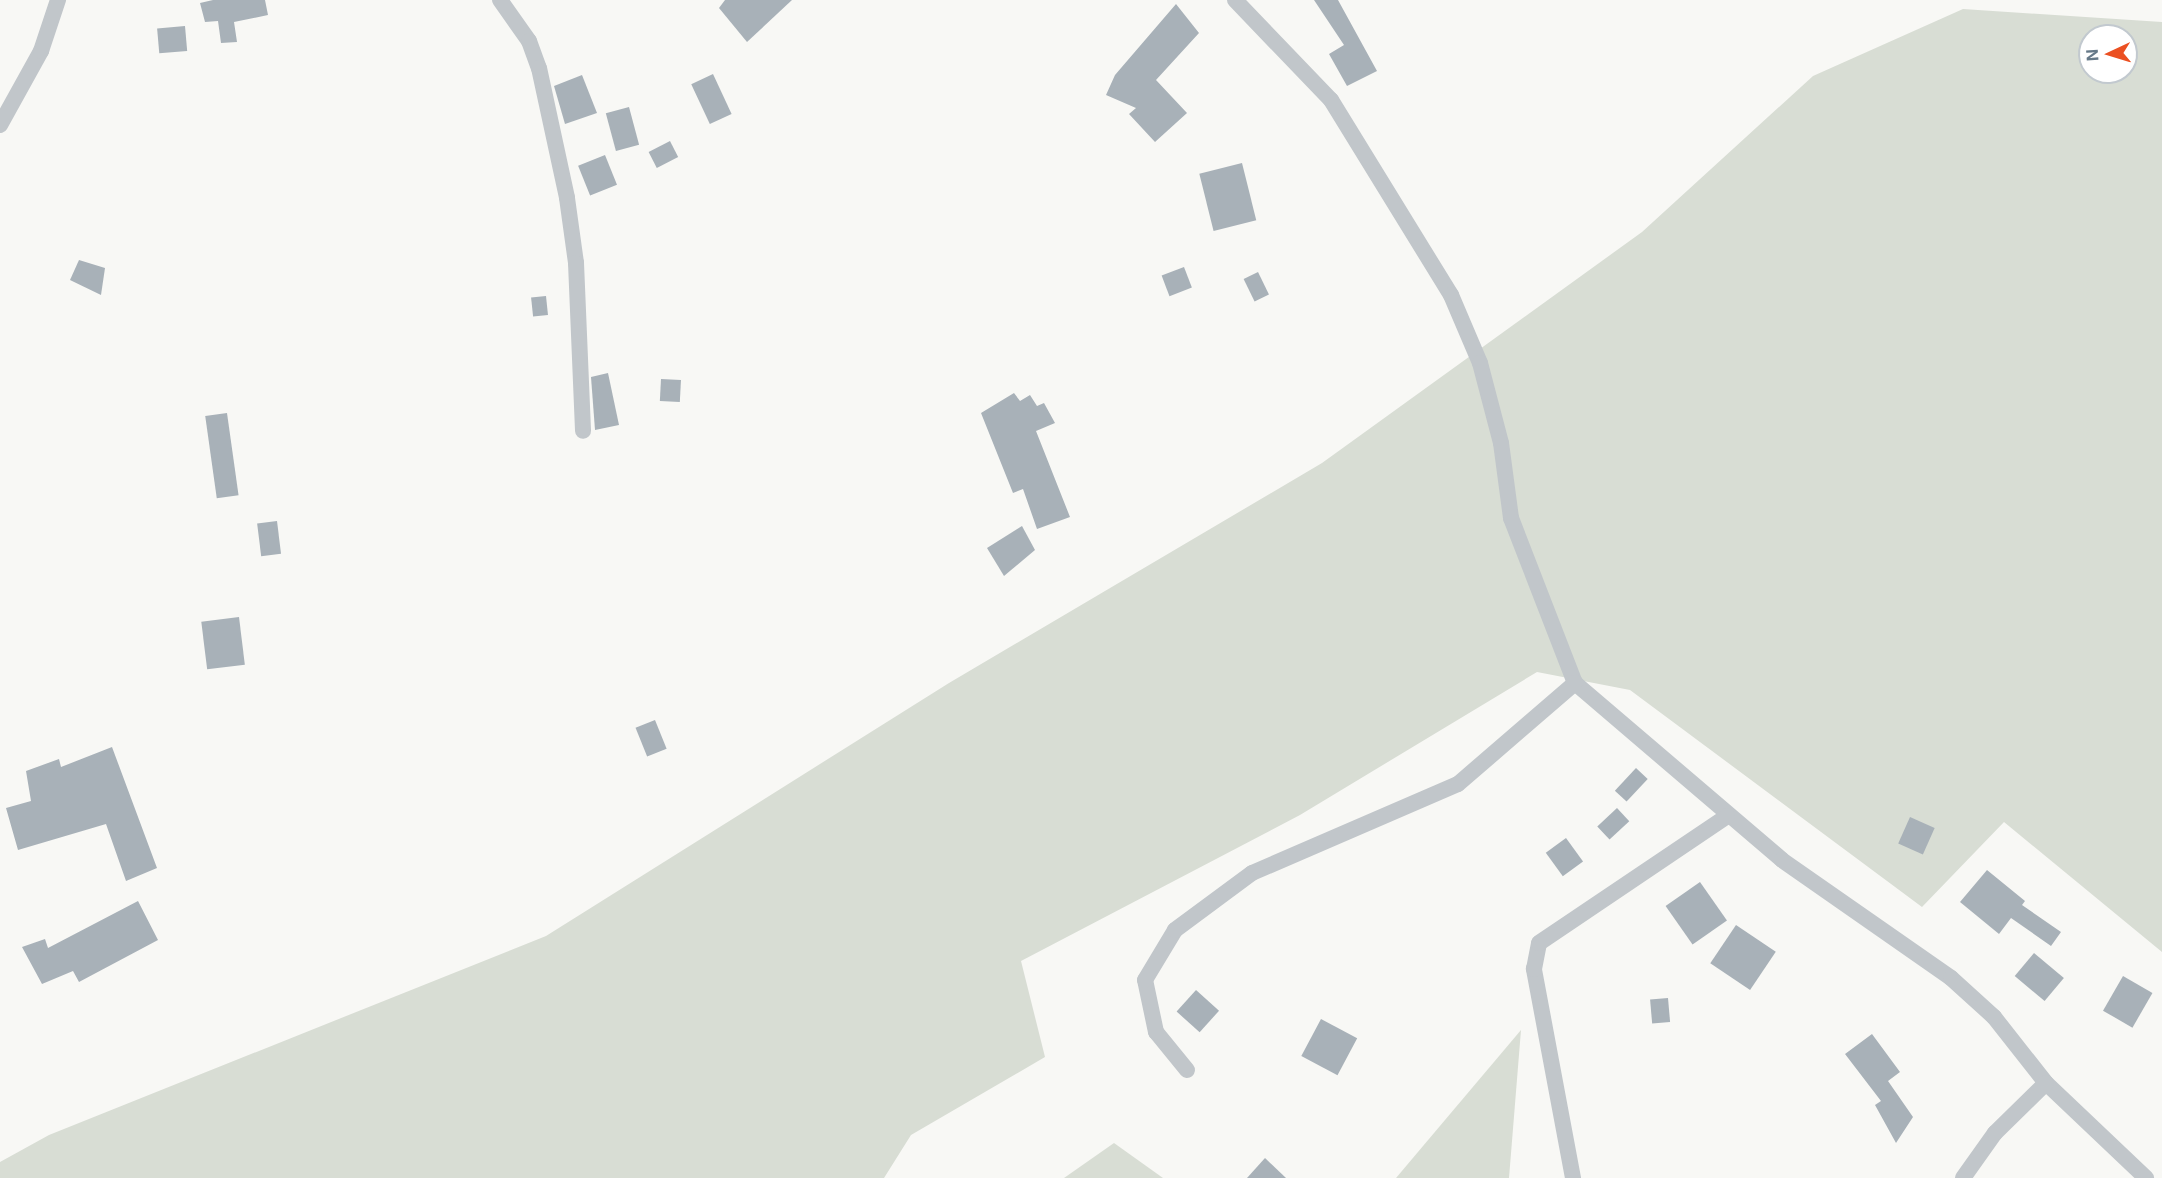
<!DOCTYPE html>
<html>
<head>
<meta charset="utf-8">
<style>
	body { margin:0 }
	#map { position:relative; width:2162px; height:1178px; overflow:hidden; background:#f8f8f5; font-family:Inter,sans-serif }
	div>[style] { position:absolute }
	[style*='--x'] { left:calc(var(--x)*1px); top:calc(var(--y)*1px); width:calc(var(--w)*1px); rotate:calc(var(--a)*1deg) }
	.green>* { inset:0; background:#d8ddd4 }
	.building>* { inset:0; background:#a8b1b8; transform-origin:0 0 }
	.minor>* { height:16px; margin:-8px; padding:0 8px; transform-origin:8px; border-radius:8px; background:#c1c6ca }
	span { translate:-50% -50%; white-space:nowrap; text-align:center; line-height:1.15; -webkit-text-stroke:6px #fff; paint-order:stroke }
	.north { position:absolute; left:2078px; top:24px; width:60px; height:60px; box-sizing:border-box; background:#fff; border:2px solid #c2c9cf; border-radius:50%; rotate:266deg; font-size:16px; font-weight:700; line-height:24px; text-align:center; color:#667988 }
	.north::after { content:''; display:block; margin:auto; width:21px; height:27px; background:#eb5022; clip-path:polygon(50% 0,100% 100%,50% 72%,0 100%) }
</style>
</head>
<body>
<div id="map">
	<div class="green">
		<i style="clip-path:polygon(evenodd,1963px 9px,2162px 22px,2162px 952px,2004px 822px,1922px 907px,1630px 690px,1537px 672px,1300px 815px,1021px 961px,1045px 1057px,911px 1135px,884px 1178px,0 1178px,0 1162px,49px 1135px,546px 936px,949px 683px,1322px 463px,1642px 232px,1813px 76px,1963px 9px,2090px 36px,2126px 36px,2126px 72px,2090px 72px,2090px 36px)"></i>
		<i style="clip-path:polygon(1521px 1030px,1509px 1178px,1396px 1178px)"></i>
		<i style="clip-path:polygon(1114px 1143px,1163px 1178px,1064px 1178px)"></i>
	</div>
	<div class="building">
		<i style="clip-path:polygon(213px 0,265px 0,268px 15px,234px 22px,237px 42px,221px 43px,218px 21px,205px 22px,200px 3px)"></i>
		<i style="clip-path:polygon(725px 0,792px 0,747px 42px,719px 8px)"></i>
		<i style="clip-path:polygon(1314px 0,1338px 0,1377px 71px,1347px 86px,1329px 54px,1344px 45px)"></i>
		<i style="clip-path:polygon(1176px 4px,1199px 33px,1156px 80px,1187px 113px,1155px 142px,1129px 114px,1136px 108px,1106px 95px,1115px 75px)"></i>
		<i style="left:185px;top:26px;width:25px;height:28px;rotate:85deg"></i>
		<i style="left:713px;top:74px;width:44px;height:24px;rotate:65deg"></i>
		<i style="clip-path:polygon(582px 75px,597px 113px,565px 124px,554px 86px)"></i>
		<i style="left:629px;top:107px;width:39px;height:24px;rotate:75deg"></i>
		<i style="left:670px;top:141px;width:18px;height:24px;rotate:63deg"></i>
		<i style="left:605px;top:155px;width:32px;height:29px;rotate:68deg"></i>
		<i style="left:1242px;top:163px;width:59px;height:44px;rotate:76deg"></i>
		<i style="clip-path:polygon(79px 260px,105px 268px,101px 295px,70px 280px)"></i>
		<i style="left:1184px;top:267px;width:22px;height:24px;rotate:69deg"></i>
		<i style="left:1258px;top:272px;width:25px;height:16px;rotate:64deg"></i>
		<i style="left:546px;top:296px;width:19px;height:15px;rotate:84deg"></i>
		<i style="clip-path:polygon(608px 373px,619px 425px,595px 430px,591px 377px)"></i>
		<i style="left:661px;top:379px;width:20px;height:22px;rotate:3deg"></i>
		<i style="clip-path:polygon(1014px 393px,1020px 401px,1030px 395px,1037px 406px,1044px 403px,1055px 423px,1036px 431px,1070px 517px,1037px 529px,1023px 489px,1013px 493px,981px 413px)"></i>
		<i style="left:227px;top:413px;width:83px;height:22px;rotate:82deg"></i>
		<i style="left:277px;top:521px;width:33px;height:20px;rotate:83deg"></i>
		<i style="clip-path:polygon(1022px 526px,1035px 550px,1004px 576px,987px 548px)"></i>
		<i style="left:239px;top:617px;width:48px;height:38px;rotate:83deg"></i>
		<i style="left:655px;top:720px;width:31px;height:21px;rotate:68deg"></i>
		<i style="clip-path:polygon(112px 747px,157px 868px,126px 881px,106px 824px,18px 850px,6px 808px,31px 801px,26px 771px,59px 759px,61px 767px)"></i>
		<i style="left:1636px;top:768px;width:16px;height:31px;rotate:43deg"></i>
		<i style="left:1617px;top:808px;width:18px;height:27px;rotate:47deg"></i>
		<i style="left:1910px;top:817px;width:27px;height:29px;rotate:24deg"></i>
		<i style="left:1566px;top:838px;width:29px;height:25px;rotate:54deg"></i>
		<i style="clip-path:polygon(1987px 870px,2025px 901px,2022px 905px,2061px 932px,2051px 946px,2011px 918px,1999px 934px,1960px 902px)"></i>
		<i style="left:1700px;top:882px;width:47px;height:42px;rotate:55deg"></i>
		<i style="clip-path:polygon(138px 901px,158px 940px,79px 982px,73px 971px,42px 984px,22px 947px,45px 939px,48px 948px)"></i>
		<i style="left:1736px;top:925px;width:48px;height:46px;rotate:34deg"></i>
		<i style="left:2034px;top:953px;width:39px;height:30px;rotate:40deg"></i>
		<i style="left:2123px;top:976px;width:34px;height:40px;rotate:30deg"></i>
		<i style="left:1196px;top:990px;width:31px;height:29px;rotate:42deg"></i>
		<i style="left:1668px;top:998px;width:24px;height:18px;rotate:85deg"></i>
		<i style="left:1321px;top:1019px;width:41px;height:42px;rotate:28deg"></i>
		<i style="clip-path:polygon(1872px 1034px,1900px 1072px,1888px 1081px,1913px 1117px,1896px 1143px,1875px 1105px,1881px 1101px,1845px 1054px)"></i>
		<i style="clip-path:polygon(1265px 1158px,1286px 1178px,1247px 1178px)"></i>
	</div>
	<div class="minor">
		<i style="--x:500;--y:0;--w:50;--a:54.7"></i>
		<i style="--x:529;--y:41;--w:29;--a:70"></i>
		<i style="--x:539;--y:68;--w:133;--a:77.8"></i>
		<i style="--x:567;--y:198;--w:66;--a:82.1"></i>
		<i style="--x:576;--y:263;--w:168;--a:87.6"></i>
		<i style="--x:1235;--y:0;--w:139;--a:46.2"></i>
		<i style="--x:1331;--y:100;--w:229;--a:58.4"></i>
		<i style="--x:1451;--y:295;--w:74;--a:66.9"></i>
		<i style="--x:1480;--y:363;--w:83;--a:75.3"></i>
		<i style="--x:1501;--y:443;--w:76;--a:82.4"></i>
		<i style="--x:1511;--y:518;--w:177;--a:68.8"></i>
		<i style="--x:1575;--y:683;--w:272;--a:40.5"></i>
		<i style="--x:1782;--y:860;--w:206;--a:34.9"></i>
		<i style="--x:1951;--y:978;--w:58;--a:42.2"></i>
		<i style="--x:1994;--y:1017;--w:84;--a:51.8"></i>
		<i style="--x:2046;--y:1083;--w:138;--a:43.5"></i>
		<i style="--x:0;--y:125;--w:85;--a:-61"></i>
		<i style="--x:41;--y:51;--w:54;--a:-71.6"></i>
		<i style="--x:1187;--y:1070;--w:49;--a:-129.2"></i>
		<i style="--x:1156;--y:1032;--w:53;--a:-101.9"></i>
		<i style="--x:1145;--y:980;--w:58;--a:-59"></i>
		<i style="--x:1175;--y:930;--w:96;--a:-36.5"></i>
		<i style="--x:1252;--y:873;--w:224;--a:-23.4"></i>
		<i style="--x:1458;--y:784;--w:155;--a:-40.8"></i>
		<i style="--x:1573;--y:1178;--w:213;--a:-100.6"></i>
		<i style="--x:1534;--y:969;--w:26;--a:-79"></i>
		<i style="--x:1539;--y:943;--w:227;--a:-34"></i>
		<i style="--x:1963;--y:1178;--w:55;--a:-54.6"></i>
		<i style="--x:1995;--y:1133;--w:71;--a:-44.4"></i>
	</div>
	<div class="north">N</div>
</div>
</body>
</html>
